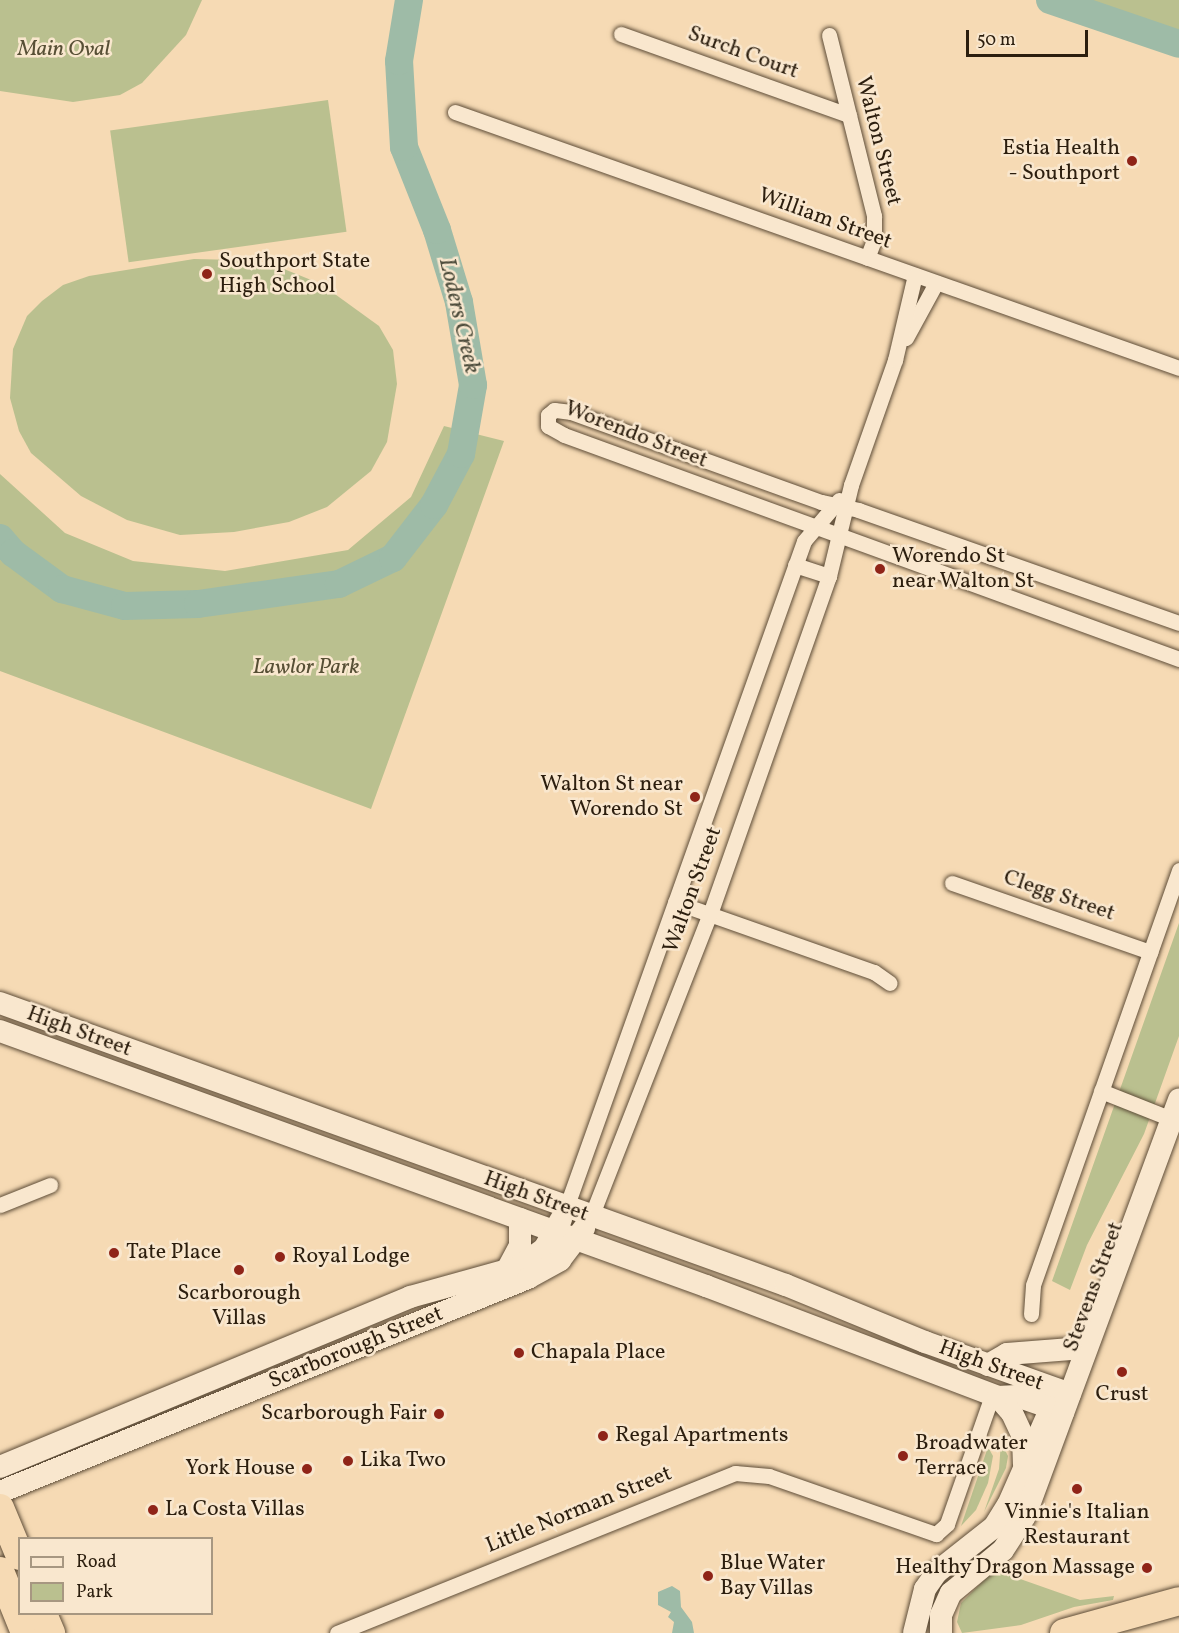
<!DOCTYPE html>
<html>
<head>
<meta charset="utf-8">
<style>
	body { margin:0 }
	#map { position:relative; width:1179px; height:1633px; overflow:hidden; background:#f6dab4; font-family:Vollkorn,serif }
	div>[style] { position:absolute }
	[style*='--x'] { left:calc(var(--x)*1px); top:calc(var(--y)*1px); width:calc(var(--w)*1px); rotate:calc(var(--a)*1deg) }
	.green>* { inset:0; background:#bac08f; transform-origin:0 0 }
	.water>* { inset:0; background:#9ebba7 }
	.river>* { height:28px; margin:-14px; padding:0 14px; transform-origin:14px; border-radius:14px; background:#9ebba7 }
	.roads { filter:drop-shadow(0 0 2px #5e4d38) drop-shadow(0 0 2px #5e4d38) }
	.street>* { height:15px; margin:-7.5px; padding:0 7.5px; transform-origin:7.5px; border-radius:7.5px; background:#f9e7ce }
	.secondary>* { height:22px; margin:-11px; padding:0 11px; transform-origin:11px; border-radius:11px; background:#f9e7ce }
	.highway>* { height:28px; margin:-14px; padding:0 14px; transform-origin:14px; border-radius:14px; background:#f6dab4 }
	.dots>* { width:16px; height:16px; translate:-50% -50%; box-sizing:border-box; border:3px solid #f9e7ce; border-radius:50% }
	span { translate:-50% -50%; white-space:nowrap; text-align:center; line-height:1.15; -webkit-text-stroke:5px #f9e7ce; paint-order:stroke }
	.park-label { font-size:22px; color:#574f35; font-style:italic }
	.street-label { font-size:22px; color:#2c1e0e }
	.poi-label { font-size:22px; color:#2c1e0e }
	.right { translate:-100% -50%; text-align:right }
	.left { translate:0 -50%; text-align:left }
	.water-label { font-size:24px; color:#4e4d3c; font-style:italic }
	.legend { position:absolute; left:18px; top:1537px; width:195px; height:78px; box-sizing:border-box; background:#f9e7ce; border:2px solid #a79781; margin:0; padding:8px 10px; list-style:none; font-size:18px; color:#2c1e0e }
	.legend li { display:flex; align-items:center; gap:12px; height:30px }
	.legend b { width:30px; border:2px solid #a79781 }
	.scale { position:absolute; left:966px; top:30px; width:122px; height:27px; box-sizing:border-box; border:3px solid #2c1e0e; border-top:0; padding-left:8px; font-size:18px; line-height:21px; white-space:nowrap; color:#2c1e0e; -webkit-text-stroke:4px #f9e7ce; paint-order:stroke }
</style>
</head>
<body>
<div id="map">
	<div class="green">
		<i style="clip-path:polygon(0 0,202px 0,186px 35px,142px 83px,120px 95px,73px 102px,0 91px)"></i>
		<i style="clip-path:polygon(1076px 0,1179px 0,1179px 35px,1112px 12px)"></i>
		<i style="left:328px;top:100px;width:133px;height:220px;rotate:82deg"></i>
		<i style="clip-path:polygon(194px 259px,237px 260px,279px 267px,321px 284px,379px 326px,393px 350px,397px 384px,387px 442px,371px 471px,327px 507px,289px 522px,234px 532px,180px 535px,127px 520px,81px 496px,31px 453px,19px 431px,10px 398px,13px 349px,27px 316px,42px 301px,63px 285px,89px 276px)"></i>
		<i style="clip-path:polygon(444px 426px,504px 441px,371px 809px,0 671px,0 474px,65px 533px,133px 561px,225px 571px,348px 550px,411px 497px)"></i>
		<i style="clip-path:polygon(1179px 923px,1179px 1036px,1144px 1134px,1087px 1245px,1070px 1290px,1052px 1281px)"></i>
		<i style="clip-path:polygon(1001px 1442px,1008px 1456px,1006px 1468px,984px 1512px,999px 1469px)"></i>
		<i style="clip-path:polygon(988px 1447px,993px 1456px,988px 1483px,976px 1510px,961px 1526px)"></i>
		<i style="clip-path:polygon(1000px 1572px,1080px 1600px,1114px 1596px,1113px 1600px,1074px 1607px,1021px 1625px,962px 1633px,957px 1622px,961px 1603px,989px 1575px)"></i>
	</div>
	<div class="water">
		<i style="clip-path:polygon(672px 1586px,680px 1591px,681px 1607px,692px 1622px,694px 1633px,672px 1633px,674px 1622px,668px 1617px,671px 1612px,658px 1605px,658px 1592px)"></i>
	</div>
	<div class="river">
		<i style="--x:1050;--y:0;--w:136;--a:18.8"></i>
		<i style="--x:0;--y:538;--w:20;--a:49"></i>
		<i style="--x:13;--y:553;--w:61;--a:36.3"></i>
		<i style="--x:62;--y:589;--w:65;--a:15.1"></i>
		<i style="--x:125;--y:606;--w:73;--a:-1.6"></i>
		<i style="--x:198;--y:604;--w:142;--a:-8.1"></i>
		<i style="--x:339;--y:584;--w:60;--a:-25.7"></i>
		<i style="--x:393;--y:558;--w:67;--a:-52.3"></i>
		<i style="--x:434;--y:505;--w:58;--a:-62.1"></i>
		<i style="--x:461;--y:454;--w:70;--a:-80.1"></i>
		<i style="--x:473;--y:385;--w:84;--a:-99.6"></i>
		<i style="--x:459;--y:302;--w:75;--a:-107"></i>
		<i style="--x:437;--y:230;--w:89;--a:-111.7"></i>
		<i style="--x:404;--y:147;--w:86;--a:-93.3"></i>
		<i style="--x:399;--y:61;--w:62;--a:-80.7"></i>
	</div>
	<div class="roads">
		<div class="street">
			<i style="--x:621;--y:34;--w:242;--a:19.6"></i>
			<i style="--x:829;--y:35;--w:187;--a:76"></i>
			<i style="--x:874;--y:216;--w:24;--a:90"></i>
			<i style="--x:874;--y:240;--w:19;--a:111"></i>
			<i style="--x:455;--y:112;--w:768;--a:19.47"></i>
			<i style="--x:906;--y:338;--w:63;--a:-61.4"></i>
			<i style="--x:795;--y:565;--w:36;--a:18"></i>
			<i style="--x:1179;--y:623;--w:339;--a:-160.6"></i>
			<i style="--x:859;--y:510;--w:39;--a:-168"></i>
			<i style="--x:821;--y:502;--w:266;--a:-160.2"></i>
			<i style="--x:571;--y:412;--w:17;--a:-173"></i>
			<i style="--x:554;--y:410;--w:8;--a:140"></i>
			<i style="--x:548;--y:415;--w:11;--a:90"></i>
			<i style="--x:548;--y:426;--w:18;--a:29"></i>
			<i style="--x:564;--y:435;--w:655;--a:20.01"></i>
			<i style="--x:952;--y:883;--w:210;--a:19.2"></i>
			<i style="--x:675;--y:902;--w:211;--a:19.4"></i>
			<i style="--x:874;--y:972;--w:19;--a:35"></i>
			<i style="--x:1101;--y:1091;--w:84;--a:21.7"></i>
			<i style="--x:0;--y:1205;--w:54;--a:-21.8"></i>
			<i style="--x:566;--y:1208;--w:708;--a:-70.36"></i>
			<i style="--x:804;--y:541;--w:54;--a:-49.5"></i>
			<i style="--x:591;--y:1217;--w:326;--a:-68.6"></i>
			<i style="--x:710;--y:914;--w:358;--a:-70.6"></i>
			<i style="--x:829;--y:576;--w:94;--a:-76.4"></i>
			<i style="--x:851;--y:485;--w:133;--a:-70.6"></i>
			<i style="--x:895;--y:360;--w:87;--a:-76.8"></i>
			<i style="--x:1031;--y:1314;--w:29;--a:-86"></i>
			<i style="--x:1033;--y:1285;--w:440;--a:-70.6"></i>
			<i style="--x:337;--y:1633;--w:429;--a:-21.9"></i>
			<i style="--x:735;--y:1473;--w:34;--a:5"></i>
			<i style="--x:769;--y:1476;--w:177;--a:19.2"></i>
			<i style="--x:936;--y:1534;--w:15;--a:-42"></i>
			<i style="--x:947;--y:1524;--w:139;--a:-70.7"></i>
		</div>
		<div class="secondary">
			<i style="--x:0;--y:1003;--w:835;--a:19.74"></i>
			<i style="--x:786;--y:1285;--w:150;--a:22.3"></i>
			<i style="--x:925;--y:1342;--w:154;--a:19.7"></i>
			<i style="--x:0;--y:1031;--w:751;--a:19.86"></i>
			<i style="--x:706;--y:1286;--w:312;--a:20.8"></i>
			<i style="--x:998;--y:1397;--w:19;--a:-3"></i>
			<i style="--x:1017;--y:1396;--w:49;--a:19.2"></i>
			<i style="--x:506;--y:1272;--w:30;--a:-62"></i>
			<i style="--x:520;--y:1246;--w:27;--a:-90"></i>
			<i style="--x:988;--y:1365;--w:22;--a:-30"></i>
			<i style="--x:1007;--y:1354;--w:64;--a:-4.5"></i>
			<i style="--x:998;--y:1397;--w:21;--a:49"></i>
			<i style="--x:1012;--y:1413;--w:26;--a:65"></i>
			<i style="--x:1023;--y:1437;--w:27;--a:88"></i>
			<i style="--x:0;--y:1467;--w:444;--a:-22.5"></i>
			<i style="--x:410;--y:1297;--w:112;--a:-15.5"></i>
			<i style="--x:518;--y:1267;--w:32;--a:-35"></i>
			<i style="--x:544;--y:1249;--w:34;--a:-60"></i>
			<i style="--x:0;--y:1492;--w:570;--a:-22.06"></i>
			<i style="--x:528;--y:1278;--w:37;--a:-29"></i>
			<i style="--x:560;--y:1260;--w:40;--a:-53"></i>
			<i style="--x:914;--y:1633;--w:45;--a:-76"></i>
			<i style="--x:925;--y:1589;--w:21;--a:-55"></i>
			<i style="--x:937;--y:1572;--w:73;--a:-38.3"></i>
			<i style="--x:994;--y:1527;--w:26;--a:-58"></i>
			<i style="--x:1008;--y:1505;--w:94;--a:-66.2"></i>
			<i style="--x:941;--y:1633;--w:18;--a:-90"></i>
			<i style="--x:941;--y:1615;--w:24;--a:-66"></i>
			<i style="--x:951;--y:1593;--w:67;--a:-39.6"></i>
			<i style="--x:1003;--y:1550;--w:40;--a:-57.1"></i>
			<i style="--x:1025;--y:1516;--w:444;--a:-69.7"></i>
		</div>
		<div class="highway">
			<i style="--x:0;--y:1508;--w:52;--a:67.4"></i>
			<i style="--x:0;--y:1571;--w:67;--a:68"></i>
			<i style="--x:43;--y:1614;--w:21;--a:67"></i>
			<i style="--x:1064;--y:1633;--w:119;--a:-15.5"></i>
		</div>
	</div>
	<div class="dots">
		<i style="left:1132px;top:161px;background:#8f2418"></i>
		<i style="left:207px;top:274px;background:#8f2418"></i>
		<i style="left:880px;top:569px;background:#8f2418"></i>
		<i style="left:695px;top:797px;background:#8f2418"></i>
		<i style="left:114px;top:1253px;background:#8f2418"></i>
		<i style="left:280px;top:1257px;background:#8f2418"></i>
		<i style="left:239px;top:1270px;background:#8f2418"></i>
		<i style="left:519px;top:1353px;background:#8f2418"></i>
		<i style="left:1122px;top:1372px;background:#8f2418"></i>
		<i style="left:439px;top:1414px;background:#8f2418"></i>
		<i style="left:603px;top:1436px;background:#8f2418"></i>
		<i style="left:903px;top:1456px;background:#8f2418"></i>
		<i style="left:348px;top:1461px;background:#8f2418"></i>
		<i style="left:307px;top:1469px;background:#8f2418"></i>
		<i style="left:1077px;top:1489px;background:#8f2418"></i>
		<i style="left:153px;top:1510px;background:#8f2418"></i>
		<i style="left:1147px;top:1568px;background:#8f2418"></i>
		<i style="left:708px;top:1576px;background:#8f2418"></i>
	</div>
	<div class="park-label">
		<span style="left:64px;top:50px">Main Oval</span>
		<span style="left:306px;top:668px">Lawlor Park</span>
	</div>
	<div class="street-label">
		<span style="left:743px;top:53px;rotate:20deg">Surch Court</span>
		<span style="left:878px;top:141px;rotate:76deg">Walton Street</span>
		<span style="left:825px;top:219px;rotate:20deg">William Street</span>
		<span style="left:636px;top:435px;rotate:21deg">Worendo Street</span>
		<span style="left:693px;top:890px;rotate:-70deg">Walton Street</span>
		<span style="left:1059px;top:896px;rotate:19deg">Clegg Street</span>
		<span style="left:79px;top:1032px;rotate:20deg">High Street</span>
		<span style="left:536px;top:1197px;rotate:20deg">High Street</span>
		<span style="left:1094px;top:1287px;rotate:-70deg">Stevens Street</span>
		<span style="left:356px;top:1348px;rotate:-22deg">Scarborough Street</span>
		<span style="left:991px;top:1366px;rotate:20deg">High Street</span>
		<span style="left:579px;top:1510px;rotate:-22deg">Little Norman Street</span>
	</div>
	<div class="poi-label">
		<span class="right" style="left:1120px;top:161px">Estia Health<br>- Southport</span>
		<span class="left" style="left:219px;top:274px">Southport State<br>High School</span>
		<span class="left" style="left:892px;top:569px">Worendo St<br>near Walton St</span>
		<span class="right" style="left:683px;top:797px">Walton St near<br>Worendo St</span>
		<span class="left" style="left:126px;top:1253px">Tate Place</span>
		<span class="left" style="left:292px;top:1257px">Royal Lodge</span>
		<span style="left:239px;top:1306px">Scarborough<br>Villas</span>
		<span class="left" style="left:531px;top:1353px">Chapala Place</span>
		<span style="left:1122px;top:1395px">Crust</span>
		<span class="right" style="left:427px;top:1414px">Scarborough Fair</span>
		<span class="left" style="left:615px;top:1436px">Regal Apartments</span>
		<span class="left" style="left:915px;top:1456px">Broadwater<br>Terrace</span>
		<span class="left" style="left:360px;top:1461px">Lika Two</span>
		<span class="right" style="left:295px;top:1469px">York House</span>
		<span class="left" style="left:165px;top:1510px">La Costa Villas</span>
		<span style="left:1077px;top:1525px">Vinnie's Italian<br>Restaurant</span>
		<span class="left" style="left:720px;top:1576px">Blue Water<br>Bay Villas</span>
		<span class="right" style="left:1135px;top:1568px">Healthy Dragon Massage</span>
	</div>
	<div class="water-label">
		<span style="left:458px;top:316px;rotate:77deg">Loders Creek</span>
	</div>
	<ul class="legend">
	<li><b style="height:8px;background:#f9e7ce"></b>Road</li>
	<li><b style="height:16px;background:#bac08f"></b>Park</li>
	</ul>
	<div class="scale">50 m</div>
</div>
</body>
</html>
